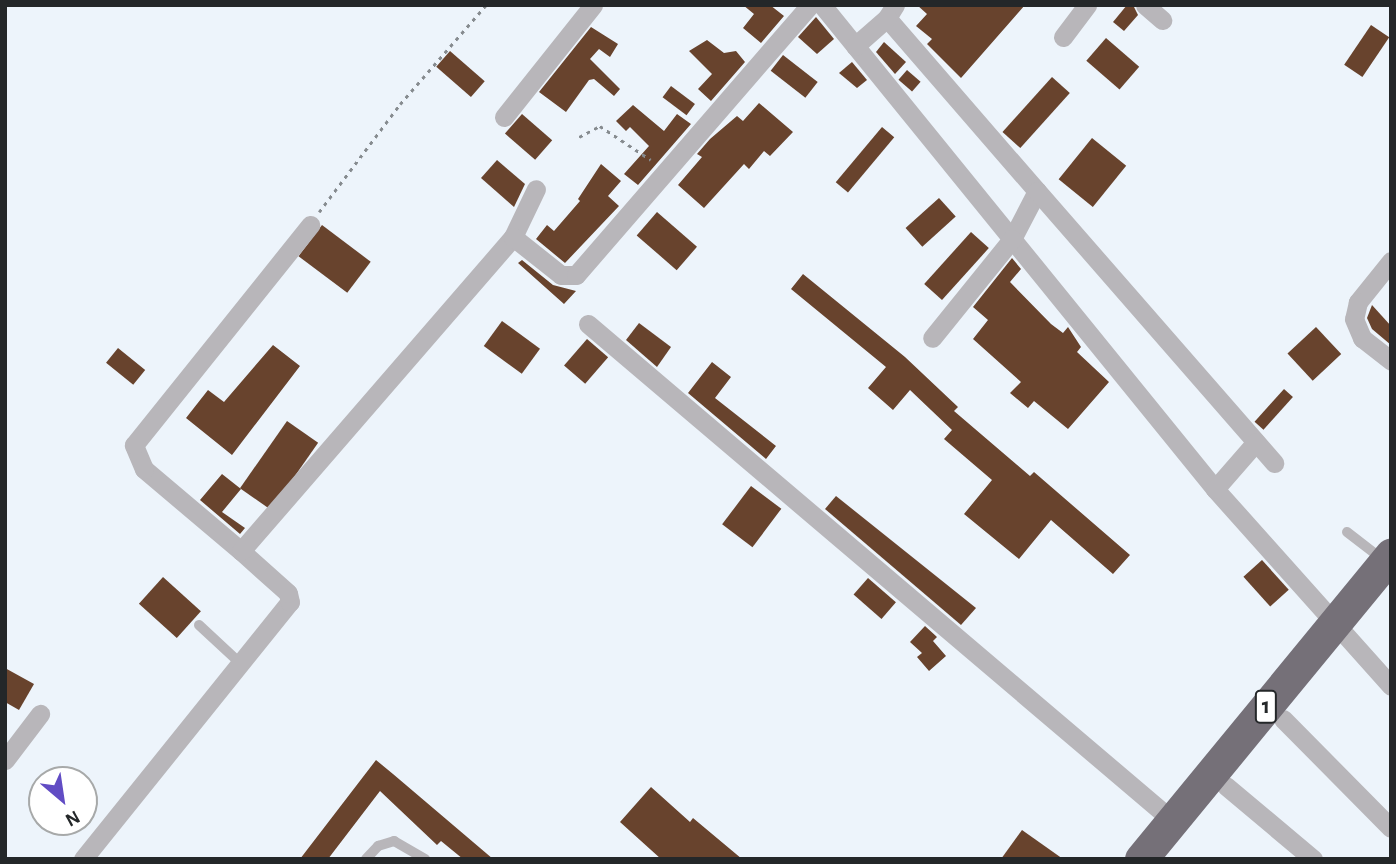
<!DOCTYPE html>
<html>
<head>
<meta charset="utf-8">
<style>
	body { margin:0 }
	#map { position:relative; width:1396px; height:864px; overflow:hidden; background:#edf4fb; font-family:"Alegreya Sans",sans-serif }
	div>[style] { position:absolute }
	[style*='--x'] { left:calc(var(--x)*1px); top:calc(var(--y)*1px); width:calc(var(--w)*1px); rotate:calc(var(--a)*1deg) }
	.building>* { inset:0; background:#68432d; transform-origin:0 0 }
	.path>* { height:2.5px; margin-top:-1.25px; transform-origin:0; background:repeating-linear-gradient(90deg,#868b8f 0 3.5px,transparent 0 8.5px) }
	.lane>* { height:10px; margin:-5px; padding:0 5px; transform-origin:5px; border-radius:5px; background:#b8b6ba }
	.street>* { height:19px; margin:-9.5px; padding:0 9.5px; transform-origin:9.5px; border-radius:9.5px; background:#b8b6ba }
	.highway>* { height:33px; margin:-16.5px; padding:0 16.5px; transform-origin:16.5px; border-radius:16.5px; background:#757078 }
	span { translate:-50% -50%; white-space:nowrap; text-align:center; line-height:1.15; -webkit-text-stroke:7px #fff; paint-order:stroke }
	.shield-label span { padding:2px 5px; background:#fff; border:2px solid; border-radius:5px; -webkit-text-stroke-width:0 }
	.shield-label { font-size:23px; color:#242729; font-weight:700 }
	.frame { position:absolute; inset:0; border:7px solid #242729; pointer-events:none }
	.north { position:absolute; left:28px; top:766px; width:70px; height:70px; box-sizing:border-box; background:#fff; border:2px solid #a7a9a9; border-radius:50%; rotate:151deg; font-size:19px; font-weight:700; line-height:28px; text-align:center; color:#242729 }
	.north::after { content:''; display:block; margin:auto; width:24px; height:32px; background:#614cc4; clip-path:polygon(50% 0,100% 100%,50% 72%,0 100%) }
</style>
</head>
<body>
<div id="map">
	<div class="building">
		<i style="clip-path:polygon(743px 5px,770px 5px,784px 16px,761px 43px,743px 28px,754px 14px)"></i>
		<i style="clip-path:polygon(917px 5px,1025px 5px,961px 78px,927px 44px,932px 39px,916px 26px,927px 14px)"></i>
		<i style="clip-path:polygon(1127px 5px,1133px 5px,1138px 15px,1124px 31px,1113px 22px)"></i>
		<i style="clip-path:polygon(816px 17px,834px 39px,817px 54px,798px 37px)"></i>
		<i style="left:1371px;top:25px;width:22px;height:48px;rotate:34deg"></i>
		<i style="clip-path:polygon(591px 27px,618px 44px,610px 57px,599px 49px,590px 59px,620px 89px,614px 96px,594px 79px,589px 80px,566px 112px,539px 92px)"></i>
		<i style="left:1106px;top:38px;width:44px;height:30px;rotate:41deg"></i>
		<i style="clip-path:polygon(707px 40px,724px 53px,736px 51px,745px 62px,711px 101px,698px 89px,712px 74px,689px 51px)"></i>
		<i style="clip-path:polygon(884px 42px,906px 62px,895px 74px,876px 52px)"></i>
		<i style="left:450px;top:51px;width:46px;height:21px;rotate:41deg"></i>
		<i style="left:783px;top:55px;width:44px;height:20px;rotate:38deg"></i>
		<i style="clip-path:polygon(852px 62px,867px 80px,857px 88px,839px 73px)"></i>
		<i style="left:907px;top:70px;width:18px;height:13px;rotate:41deg"></i>
		<i style="left:1052px;top:77px;width:24px;height:74px;rotate:42deg"></i>
		<i style="left:671px;top:86px;width:30px;height:14px;rotate:37deg"></i>
		<i style="clip-path:polygon(759px 103px,793px 132px,770px 156px,764px 151px,749px 169px,744px 164px,704px 208px,678px 185px,702px 157px,697px 154px,710px 139px,737px 116px,743px 121px)"></i>
		<i style="clip-path:polygon(633px 105px,664px 131px,677px 114px,691px 124px,638px 185px,624px 174px,649px 146px,630px 127px,626px 131px,616px 121px)"></i>
		<i style="left:522px;top:114px;width:40px;height:26px;rotate:41deg"></i>
		<i style="left:882px;top:127px;width:16px;height:72px;rotate:40deg"></i>
		<i style="left:1092px;top:138px;width:44px;height:53px;rotate:39deg"></i>
		<i style="clip-path:polygon(497px 160px,525px 184px,514px 207px,481px 178px)"></i>
		<i style="clip-path:polygon(601px 164px,621px 181px,608px 196px,619px 206px,565px 263px,536px 239px,547px 225px,554px 231px,580px 201px,578px 199px)"></i>
		<i style="left:939px;top:198px;width:25px;height:45px;rotate:48deg"></i>
		<i style="left:657px;top:212px;width:53px;height:31px;rotate:41deg"></i>
		<i style="left:322px;top:225px;width:61px;height:39px;rotate:37deg"></i>
		<i style="left:971px;top:232px;width:24px;height:70px;rotate:42deg"></i>
		<i style="clip-path:polygon(1012px 258px,1021px 269px,1010px 282px,1051px 324px,1063px 333px,1068px 327px,1081px 347px,1077px 352px,1109px 382px,1068px 429px,1034px 401px,1028px 408px,1010px 393px,1021px 382px,973px 339px,988px 320px,973px 307px)"></i>
		<i style="clip-path:polygon(522px 260px,553px 285px,576px 291px,564px 304px,518px 263px)"></i>
		<i style="clip-path:polygon(803px 274px,905px 357px,958px 407px,954px 411px,1030px 476px,1034px 472px,1130px 555px,1113px 574px,1051px 520px,1019px 559px,964px 514px,992px 480px,944px 439px,952px 430px,910px 390px,893px 410px,868px 388px,886px 367px,791px 289px)"></i>
		<i style="clip-path:polygon(1372px 305px,1391px 326px,1391px 345px,1372px 329px,1367px 318px)"></i>
		<i style="left:502px;top:321px;width:47px;height:31px;rotate:36deg"></i>
		<i style="clip-path:polygon(639px 323px,671px 347px,657px 367px,626px 340px)"></i>
		<i style="left:1316px;top:327px;width:37px;height:39px;rotate:47deg"></i>
		<i style="left:587px;top:339px;width:28px;height:35px;rotate:41deg"></i>
		<i style="clip-path:polygon(273px 345px,300px 366px,232px 455px,186px 418px,208px 390px,224px 402px)"></i>
		<i style="left:118px;top:348px;width:35px;height:19px;rotate:39deg"></i>
		<i style="clip-path:polygon(712px 362px,731px 377px,715px 398px,776px 446px,766px 459px,688px 393px)"></i>
		<i style="left:1284px;top:389px;width:12px;height:44px;rotate:42deg"></i>
		<i style="left:287px;top:421px;width:38px;height:82px;rotate:35deg"></i>
		<i style="clip-path:polygon(222px 474px,241px 489px,222px 512px,245px 528px,240px 534px,200px 500px)"></i>
		<i style="left:751px;top:486px;width:38px;height:48px;rotate:37deg"></i>
		<i style="clip-path:polygon(836px 496px,976px 608px,961px 625px,825px 509px)"></i>
		<i style="left:1262px;top:560px;width:40px;height:25px;rotate:48deg"></i>
		<i style="left:163px;top:577px;width:51px;height:36px;rotate:42deg"></i>
		<i style="left:868px;top:578px;width:37px;height:22px;rotate:41deg"></i>
		<i style="clip-path:polygon(925px 626px,937px 637px,933px 641px,946px 656px,929px 671px,917px 657px,922px 653px,910px 642px)"></i>
		<i style="clip-path:polygon(5px 668px,34px 684px,19px 710px,5px 702px)"></i>
		<i style="clip-path:polygon(376px 760px,393px 774px,493px 859px,463px 859px,441px 841px,437px 845px,380px 791px,328px 859px,300px 859px)"></i>
		<i style="clip-path:polygon(651px 787px,690px 822px,693px 818px,742px 859px,661px 859px,620px 822px)"></i>
		<i style="clip-path:polygon(1022px 830px,1063px 859px,1001px 859px)"></i>
	</div>
	<div class="path">
		<i style="--x:579;--y:137;--w:24;--a:-28"></i>
		<i style="--x:600;--y:126;--w:61;--a:33.7"></i>
		<i style="--x:319;--y:212;--w:135;--a:-53.1"></i>
		<i style="--x:400;--y:104;--w:131;--a:-49"></i>
	</div>
	<div class="lane">
		<i style="--x:1347;--y:532;--w:44;--a:37.6"></i>
		<i style="--x:199;--y:625;--w:56;--a:42.8"></i>
		<i style="--x:366;--y:859;--w:18;--a:-47"></i>
		<i style="--x:378;--y:846;--w:17;--a:-17"></i>
		<i style="--x:394;--y:841;--w:36;--a:30"></i>
	</div>
	<div class="street">
		<i style="--x:822;--y:5;--w:623;--a:50.92"></i>
		<i style="--x:1215;--y:489;--w:264;--a:48.2"></i>
		<i style="--x:895;--y:5;--w:15;--a:122"></i>
		<i style="--x:887;--y:18;--w:229;--a:49.1"></i>
		<i style="--x:1037;--y:191;--w:54;--a:117.5"></i>
		<i style="--x:1012;--y:239;--w:127;--a:128.9"></i>
		<i style="--x:1145;--y:5;--w:23;--a:41"></i>
		<i style="--x:1063;--y:37;--w:40;--a:-53"></i>
		<i style="--x:855;--y:46;--w:43;--a:-41.2"></i>
		<i style="--x:504;--y:117;--w:143;--a:-51.5"></i>
		<i style="--x:1037;--y:191;--w:361;--a:48.9"></i>
		<i style="--x:513;--y:237;--w:53;--a:-64.4"></i>
		<i style="--x:1391;--y:261;--w:53;--a:128.8"></i>
		<i style="--x:1358;--y:302;--w:17;--a:103"></i>
		<i style="--x:1354;--y:319;--w:21;--a:67"></i>
		<i style="--x:1362;--y:338;--w:37;--a:38"></i>
		<i style="--x:588;--y:324;--w:768;--a:40.35"></i>
		<i style="--x:1215;--y:489;--w:62;--a:-48.9"></i>
		<i style="--x:241;--y:551;--w:127;--a:-139.8"></i>
		<i style="--x:144;--y:469;--w:26;--a:-113"></i>
		<i style="--x:134;--y:445;--w:282;--a:-51.3"></i>
		<i style="--x:1283;--y:719;--w:153;--a:45.3"></i>
		<i style="--x:5;--y:760;--w:58;--a:-52.7"></i>
		<i style="--x:1226;--y:786;--w:114;--a:40"></i>
		<i style="--x:83;--y:859;--w:330;--a:-51.2"></i>
		<i style="--x:290;--y:602;--w:9;--a:-103"></i>
		<i style="--x:288;--y:593;--w:63;--a:-138.2"></i>
		<i style="--x:241;--y:551;--w:415;--a:-49.1"></i>
		<i style="--x:513;--y:237;--w:61;--a:38.4"></i>
		<i style="--x:561;--y:275;--w:15;--a:0"></i>
		<i style="--x:576;--y:275;--w:357;--a:-49.1"></i>
	</div>
	<div class="highway">
		<i style="--x:1141;--y:859;--w:394;--a:-50.6"></i>
	</div>
	<div class="shield-label">
		<span style="left:1266px;top:707px">1</span>
	</div>
	<div class="frame"></div>
	<div class="north">N</div>
</div>
</body>
</html>
